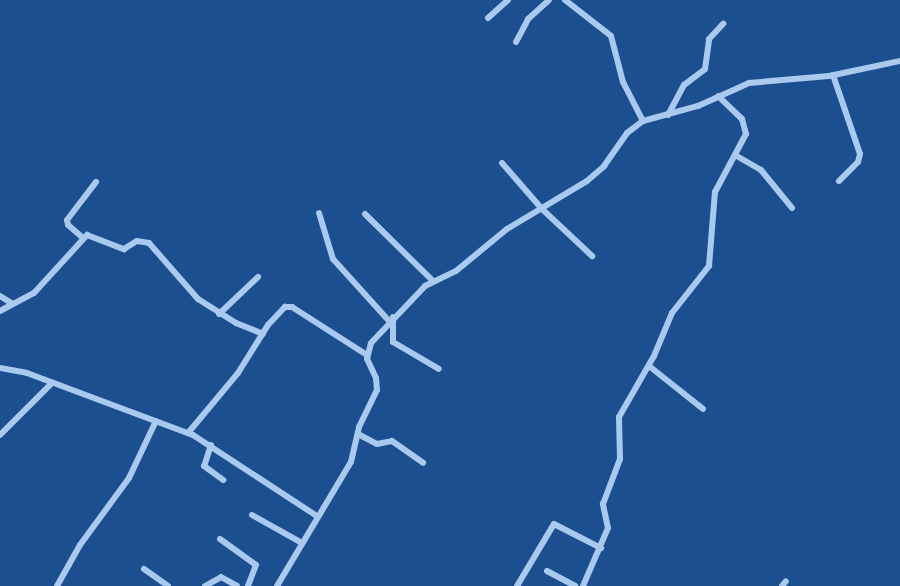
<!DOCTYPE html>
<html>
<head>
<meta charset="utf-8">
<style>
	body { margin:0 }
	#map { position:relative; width:900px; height:586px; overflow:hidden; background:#1b4f8f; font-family:Barlow,sans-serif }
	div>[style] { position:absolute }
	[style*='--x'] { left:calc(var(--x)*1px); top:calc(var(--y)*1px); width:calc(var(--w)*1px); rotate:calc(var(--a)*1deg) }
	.street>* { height:6px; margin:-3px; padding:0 3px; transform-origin:3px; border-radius:3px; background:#a9c9ee }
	span { translate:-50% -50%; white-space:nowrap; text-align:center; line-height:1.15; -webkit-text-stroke:5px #1b4f8f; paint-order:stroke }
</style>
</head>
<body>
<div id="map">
	<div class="street">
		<i style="--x:565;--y:0;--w:58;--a:38"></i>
		<i style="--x:611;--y:36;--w:48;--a:75.4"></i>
		<i style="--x:623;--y:82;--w:44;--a:62.9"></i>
		<i style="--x:488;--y:18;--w:27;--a:-42"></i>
		<i style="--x:516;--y:42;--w:26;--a:-62"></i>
		<i style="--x:528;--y:19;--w:28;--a:-42"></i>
		<i style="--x:833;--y:75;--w:83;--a:71.1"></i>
		<i style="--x:860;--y:154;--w:8;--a:104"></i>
		<i style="--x:858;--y:162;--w:27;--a:135"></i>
		<i style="--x:668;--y:115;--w:34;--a:-62"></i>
		<i style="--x:684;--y:85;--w:26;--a:-37"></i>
		<i style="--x:705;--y:69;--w:30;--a:-82"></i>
		<i style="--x:709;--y:39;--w:21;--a:-47"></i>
		<i style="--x:735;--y:155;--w:30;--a:30"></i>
		<i style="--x:761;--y:170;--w:49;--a:50.8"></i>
		<i style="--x:502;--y:163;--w:61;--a:49"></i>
		<i style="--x:542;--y:209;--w:69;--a:43.2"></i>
		<i style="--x:319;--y:213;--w:48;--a:73.1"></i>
		<i style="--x:333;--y:259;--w:84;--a:47.9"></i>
		<i style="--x:365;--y:214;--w:95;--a:44.6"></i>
		<i style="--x:82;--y:237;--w:18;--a:-139"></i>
		<i style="--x:68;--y:225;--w:5;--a:-101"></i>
		<i style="--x:67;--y:220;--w:48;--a:-52.7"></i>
		<i style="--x:0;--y:296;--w:13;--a:32"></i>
		<i style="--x:0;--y:311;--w:38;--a:-28"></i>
		<i style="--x:34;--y:293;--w:79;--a:-47.6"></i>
		<i style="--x:87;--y:235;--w:40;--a:21"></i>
		<i style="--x:124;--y:249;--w:15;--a:-32"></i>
		<i style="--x:137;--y:241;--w:12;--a:9"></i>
		<i style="--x:149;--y:243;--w:74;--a:48.8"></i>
		<i style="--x:198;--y:299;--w:45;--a:32.3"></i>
		<i style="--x:236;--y:323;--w:29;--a:22"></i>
		<i style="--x:219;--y:314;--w:54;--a:-43.5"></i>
		<i style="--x:393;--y:317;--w:25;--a:90"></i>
		<i style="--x:393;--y:342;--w:53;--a:30.4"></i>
		<i style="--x:649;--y:366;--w:69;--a:38.5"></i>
		<i style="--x:0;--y:368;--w:27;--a:10"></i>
		<i style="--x:27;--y:373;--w:177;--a:20.5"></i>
		<i style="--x:193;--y:435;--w:148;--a:33.2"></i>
		<i style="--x:188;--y:433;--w:78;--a:-50.2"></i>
		<i style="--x:238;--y:373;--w:57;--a:-58"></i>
		<i style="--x:268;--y:325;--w:25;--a:-47"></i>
		<i style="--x:285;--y:307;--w:7;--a:0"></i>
		<i style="--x:292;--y:307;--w:89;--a:32.6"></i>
		<i style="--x:358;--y:434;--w:21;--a:28"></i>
		<i style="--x:377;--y:444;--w:15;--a:-11"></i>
		<i style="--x:392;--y:441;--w:38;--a:35"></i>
		<i style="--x:0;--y:435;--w:74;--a:-45"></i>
		<i style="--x:211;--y:445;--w:22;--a:108"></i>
		<i style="--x:204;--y:466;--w:24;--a:36"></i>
		<i style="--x:252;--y:515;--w:57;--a:29.2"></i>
		<i style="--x:220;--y:539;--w:44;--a:35.8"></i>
		<i style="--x:256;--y:565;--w:22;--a:111"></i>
		<i style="--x:144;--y:569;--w:29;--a:35"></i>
		<i style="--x:547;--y:571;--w:32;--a:28"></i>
		<i style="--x:57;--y:586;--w:47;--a:-60.7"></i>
		<i style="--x:80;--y:545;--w:83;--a:-53.8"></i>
		<i style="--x:129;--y:478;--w:63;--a:-64.7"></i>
		<i style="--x:205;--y:586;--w:18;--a:-29"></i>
		<i style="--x:221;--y:577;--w:18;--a:29"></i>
		<i style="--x:277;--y:586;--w:144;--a:-59.2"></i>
		<i style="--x:351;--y:462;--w:36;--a:-77"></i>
		<i style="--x:359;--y:427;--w:41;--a:-64.1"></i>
		<i style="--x:377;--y:390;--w:12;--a:-95"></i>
		<i style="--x:376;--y:378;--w:21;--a:-115"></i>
		<i style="--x:367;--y:359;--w:16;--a:-76"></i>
		<i style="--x:371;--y:343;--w:79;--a:-46.5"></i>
		<i style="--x:425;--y:286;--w:34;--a:-26"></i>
		<i style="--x:456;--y:271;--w:66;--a:-39.5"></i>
		<i style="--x:507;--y:229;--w:93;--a:-31"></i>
		<i style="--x:587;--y:181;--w:23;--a:-41"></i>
		<i style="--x:604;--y:166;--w:40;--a:-55.1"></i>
		<i style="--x:627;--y:133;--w:20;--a:-37"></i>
		<i style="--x:643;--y:121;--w:57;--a:-15.3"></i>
		<i style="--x:698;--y:106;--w:56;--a:-24.3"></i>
		<i style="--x:749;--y:83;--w:80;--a:-5"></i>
		<i style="--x:829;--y:76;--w:73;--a:-11.9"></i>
		<i style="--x:517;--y:586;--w:72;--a:-59.2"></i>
		<i style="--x:554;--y:524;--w:53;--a:27.1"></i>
		<i style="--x:583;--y:586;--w:63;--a:-66.7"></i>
		<i style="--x:608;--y:528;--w:25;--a:-102"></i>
		<i style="--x:603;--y:504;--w:48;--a:-69.3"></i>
		<i style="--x:620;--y:459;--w:42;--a:-91.4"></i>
		<i style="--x:619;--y:417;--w:70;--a:-60.2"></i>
		<i style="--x:654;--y:356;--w:47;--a:-67.3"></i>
		<i style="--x:672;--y:313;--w:60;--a:-51.8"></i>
		<i style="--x:709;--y:266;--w:74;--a:-85.4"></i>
		<i style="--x:715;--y:192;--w:66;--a:-61.9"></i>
		<i style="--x:746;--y:134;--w:16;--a:-105"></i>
		<i style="--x:742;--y:119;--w:33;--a:-136"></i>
		<i style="--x:782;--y:586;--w:6;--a:-51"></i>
	</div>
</div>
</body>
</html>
